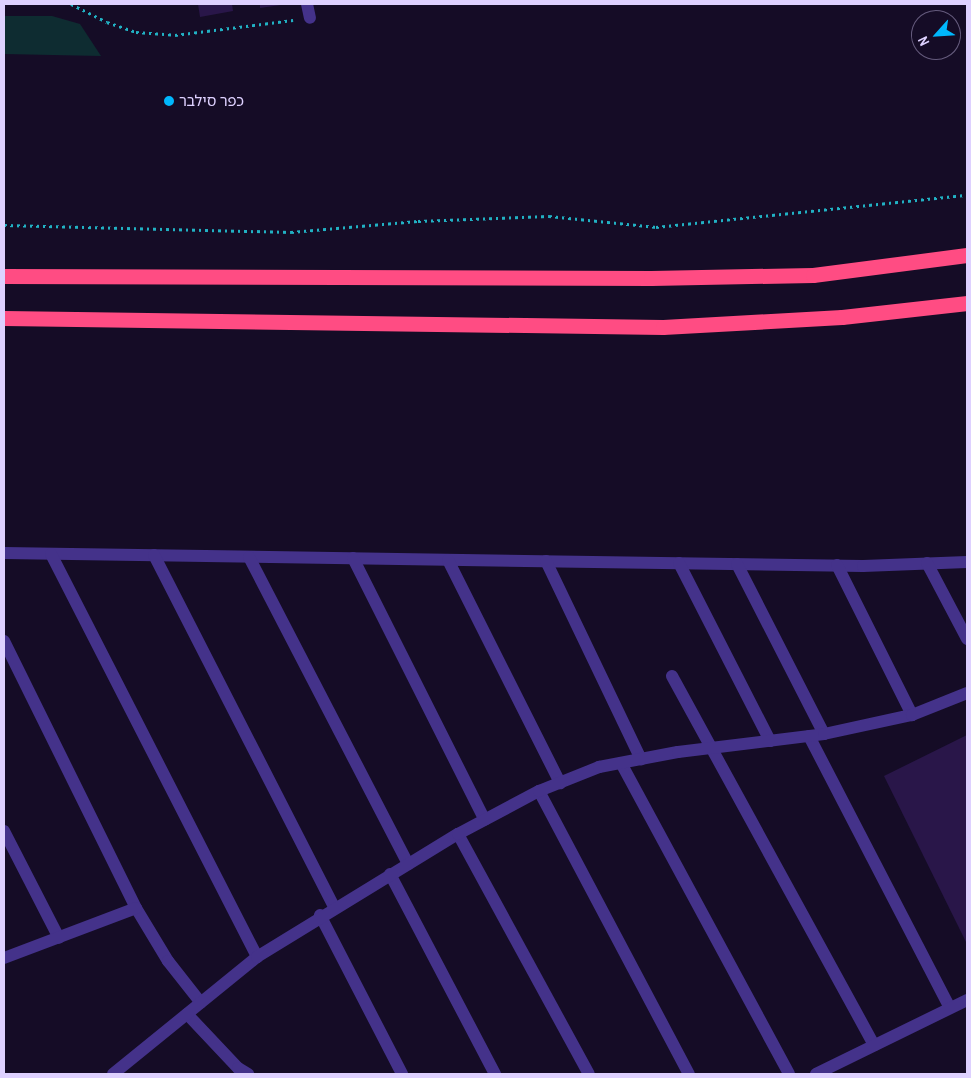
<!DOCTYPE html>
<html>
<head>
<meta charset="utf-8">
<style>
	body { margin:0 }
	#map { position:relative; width:971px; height:1078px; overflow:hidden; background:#150c26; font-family:"Archivo Narrow","Noto Sans Hebrew",sans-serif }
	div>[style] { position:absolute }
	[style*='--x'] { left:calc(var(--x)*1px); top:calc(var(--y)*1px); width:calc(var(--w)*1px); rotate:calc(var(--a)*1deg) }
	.green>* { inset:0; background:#0e2c31 }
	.building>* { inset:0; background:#291649 }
	.path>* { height:3px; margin-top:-1.5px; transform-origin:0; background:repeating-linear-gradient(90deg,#21b1c3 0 2.5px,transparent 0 6.5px) }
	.minor>* { height:12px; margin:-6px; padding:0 6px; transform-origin:6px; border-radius:6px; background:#44328a }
	.highway>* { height:15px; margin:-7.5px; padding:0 7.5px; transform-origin:7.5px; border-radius:7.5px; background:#ff4c83 }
	.dots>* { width:14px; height:14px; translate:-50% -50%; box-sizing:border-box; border:2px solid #150c26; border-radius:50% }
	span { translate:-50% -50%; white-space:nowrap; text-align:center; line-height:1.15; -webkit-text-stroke:4px #150c26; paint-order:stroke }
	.poi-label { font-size:15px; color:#ded1ff }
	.left { translate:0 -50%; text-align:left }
	.frame { position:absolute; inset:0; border:5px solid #ded1ff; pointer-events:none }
	.north { position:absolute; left:911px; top:10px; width:50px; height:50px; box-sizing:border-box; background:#150c26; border:1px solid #655b7d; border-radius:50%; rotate:244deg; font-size:14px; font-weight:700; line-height:20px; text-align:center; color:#ded1ff }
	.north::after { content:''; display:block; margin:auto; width:18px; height:22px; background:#00b7fc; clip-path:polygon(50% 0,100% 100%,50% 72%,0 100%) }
</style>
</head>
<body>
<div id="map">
	<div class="green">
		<i style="clip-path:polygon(4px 16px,52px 16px,80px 24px,101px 56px,4px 54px)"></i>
	</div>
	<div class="building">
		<i style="clip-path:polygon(198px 4px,232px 4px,233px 11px,200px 17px)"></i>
		<i style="clip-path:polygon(260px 4px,281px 4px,281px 5px,260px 8px)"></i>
		<i style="clip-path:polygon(967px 735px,967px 944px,884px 776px)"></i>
	</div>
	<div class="path">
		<i style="--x:71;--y:4;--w:40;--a:26.6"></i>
		<i style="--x:107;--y:22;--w:31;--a:19"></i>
		<i style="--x:136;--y:32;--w:39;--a:4"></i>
		<i style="--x:175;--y:35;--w:119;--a:-7.2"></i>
		<i style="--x:4;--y:225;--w:287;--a:1.4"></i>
		<i style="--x:291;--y:232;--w:127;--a:-5"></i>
		<i style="--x:418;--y:221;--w:131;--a:-2.2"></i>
		<i style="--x:549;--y:216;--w:108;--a:5.9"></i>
		<i style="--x:656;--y:227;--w:313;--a:-5.9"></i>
	</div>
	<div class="minor">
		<i style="--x:307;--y:4;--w:14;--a:78"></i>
		<i style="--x:4;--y:553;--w:859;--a:0.87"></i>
		<i style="--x:863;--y:566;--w:104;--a:-2.2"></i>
		<i style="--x:51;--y:554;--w:453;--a:62.9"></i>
		<i style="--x:154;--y:555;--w:395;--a:62.9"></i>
		<i style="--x:249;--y:557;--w:346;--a:62.6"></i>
		<i style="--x:353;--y:558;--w:293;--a:63.3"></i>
		<i style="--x:448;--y:560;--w:250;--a:63.3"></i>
		<i style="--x:546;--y:561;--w:220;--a:64.4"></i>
		<i style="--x:679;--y:563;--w:200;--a:62.9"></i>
		<i style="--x:927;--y:563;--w:86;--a:62.2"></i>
		<i style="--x:737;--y:564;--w:191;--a:62.9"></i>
		<i style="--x:837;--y:565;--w:168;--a:63.4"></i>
		<i style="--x:4;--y:641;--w:298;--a:63.7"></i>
		<i style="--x:136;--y:908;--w:62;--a:58.9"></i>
		<i style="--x:168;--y:961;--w:53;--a:51.8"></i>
		<i style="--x:672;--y:676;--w:421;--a:61.3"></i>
		<i style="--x:809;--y:736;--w:306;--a:62.6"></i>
		<i style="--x:621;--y:763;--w:353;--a:61.6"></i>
		<i style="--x:539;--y:791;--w:320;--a:62.1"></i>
		<i style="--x:4;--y:831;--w:120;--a:62.8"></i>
		<i style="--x:458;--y:834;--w:273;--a:61.4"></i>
		<i style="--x:390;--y:874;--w:226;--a:62.3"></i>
		<i style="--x:320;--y:915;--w:179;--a:62.7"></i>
		<i style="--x:4;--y:958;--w:141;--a:-20.7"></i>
		<i style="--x:187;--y:1014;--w:74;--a:46.6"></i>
		<i style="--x:238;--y:1068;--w:12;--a:31"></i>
		<i style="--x:113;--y:1074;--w:186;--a:-39.1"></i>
		<i style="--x:257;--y:957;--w:236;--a:-31.5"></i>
		<i style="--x:458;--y:834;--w:92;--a:-28"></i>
		<i style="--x:539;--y:791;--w:65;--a:-21.8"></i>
		<i style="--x:599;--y:767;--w:80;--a:-10.8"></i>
		<i style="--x:678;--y:752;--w:147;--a:-7"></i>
		<i style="--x:824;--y:734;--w:90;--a:-12.2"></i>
		<i style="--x:912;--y:715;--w:59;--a:-21.8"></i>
		<i style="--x:816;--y:1074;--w:168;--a:-26.1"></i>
	</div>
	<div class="highway">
		<i style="--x:4;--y:276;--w:647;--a:0.18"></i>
		<i style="--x:651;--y:278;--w:162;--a:-1.1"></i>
		<i style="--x:813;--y:275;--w:155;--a:-7.4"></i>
		<i style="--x:4;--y:318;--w:659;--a:0.78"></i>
		<i style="--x:663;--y:327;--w:179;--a:-3.2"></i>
		<i style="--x:842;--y:317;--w:126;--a:-6.4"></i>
	</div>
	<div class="dots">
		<i style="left:169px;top:101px;background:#00b7fc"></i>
	</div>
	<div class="poi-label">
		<span class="left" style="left:179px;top:101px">כפר סילבר</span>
	</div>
	<div class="frame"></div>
	<div class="north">N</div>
</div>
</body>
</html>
